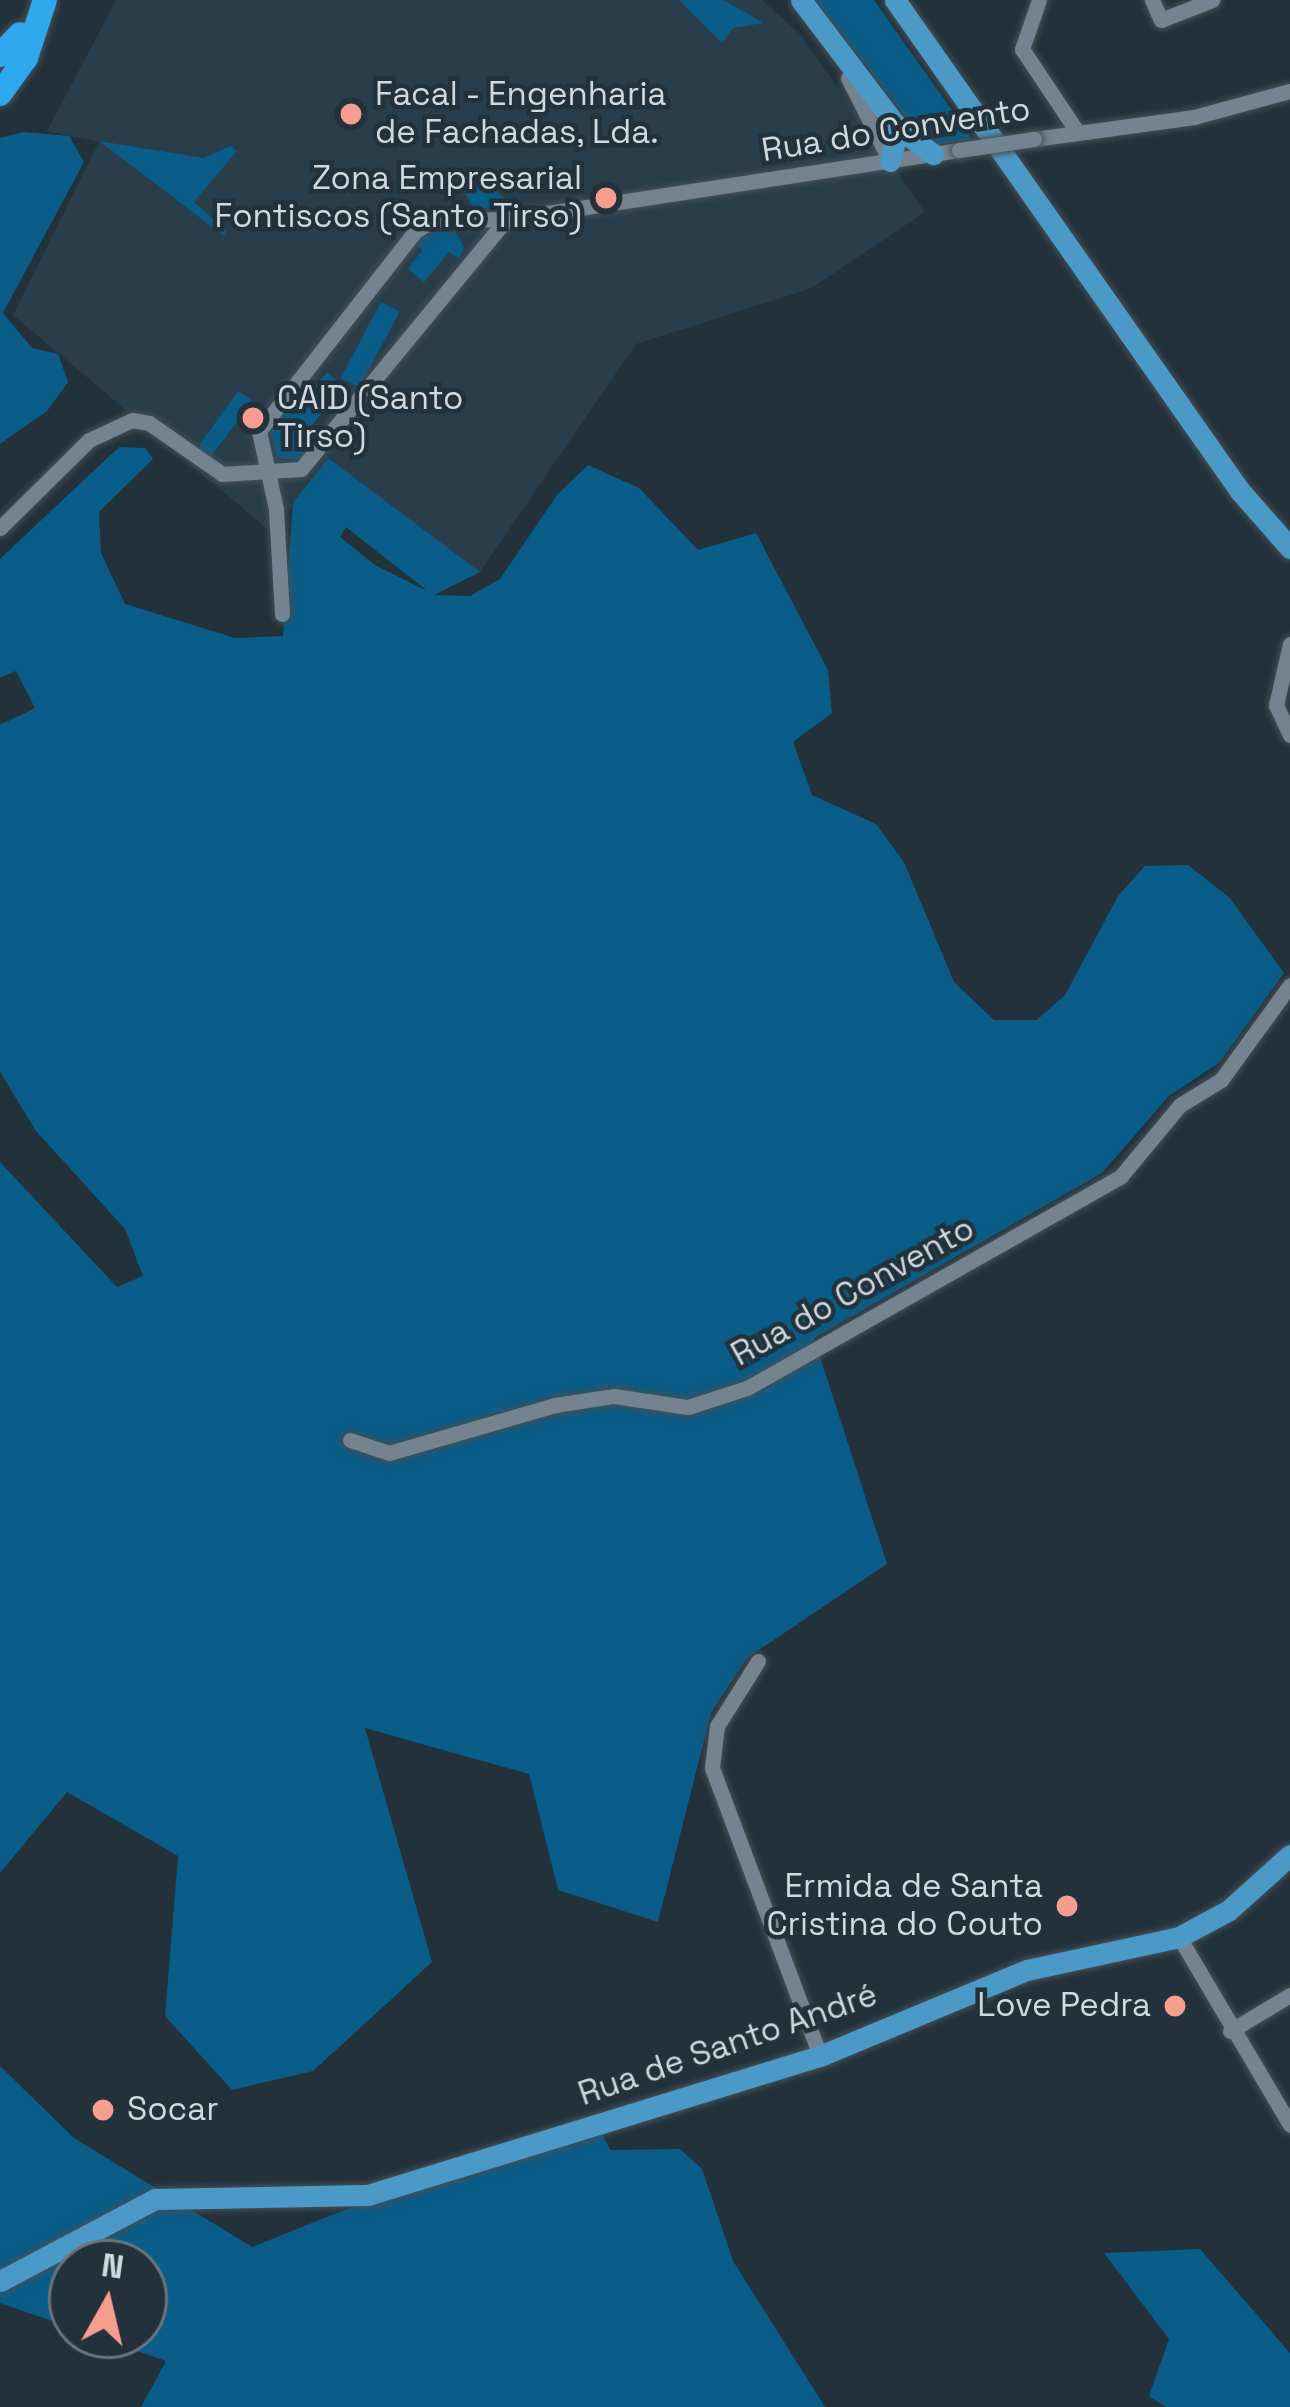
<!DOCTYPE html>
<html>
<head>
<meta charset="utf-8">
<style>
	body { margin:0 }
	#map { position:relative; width:1290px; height:2407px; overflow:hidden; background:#23313a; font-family:"Space Grotesk",sans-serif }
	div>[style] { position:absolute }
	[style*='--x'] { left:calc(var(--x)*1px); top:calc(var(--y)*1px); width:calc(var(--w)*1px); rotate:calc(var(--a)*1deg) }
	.built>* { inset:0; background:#293d4a }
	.green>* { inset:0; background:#095d88; transform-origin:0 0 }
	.roads { filter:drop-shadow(0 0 3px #434f56) drop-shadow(0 0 3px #434f56) }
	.minor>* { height:15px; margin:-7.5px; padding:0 7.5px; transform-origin:7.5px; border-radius:7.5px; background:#74838f }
	.major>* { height:21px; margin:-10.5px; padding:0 10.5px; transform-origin:10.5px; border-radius:10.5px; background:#4b99c7 }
	.highway>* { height:24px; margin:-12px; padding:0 12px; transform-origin:12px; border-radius:12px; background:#2fa8ed }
	.bridges { filter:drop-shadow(0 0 3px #434f56) drop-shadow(0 0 3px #434f56) }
	.minor-bridge>* { height:15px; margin:-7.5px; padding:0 7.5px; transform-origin:7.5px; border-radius:7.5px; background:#74838f }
	.dots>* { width:33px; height:33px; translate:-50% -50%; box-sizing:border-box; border:6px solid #23313a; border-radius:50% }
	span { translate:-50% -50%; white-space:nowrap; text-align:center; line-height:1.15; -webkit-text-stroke:9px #23313a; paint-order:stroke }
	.poi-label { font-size:33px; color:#d0d9df }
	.left { translate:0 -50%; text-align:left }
	.right { translate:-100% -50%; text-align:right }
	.street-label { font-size:33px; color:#d0d9df }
	.north { position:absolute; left:48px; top:2239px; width:120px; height:120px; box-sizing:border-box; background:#23313a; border:3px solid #68747c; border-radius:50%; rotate:8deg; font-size:33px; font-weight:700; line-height:48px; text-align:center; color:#d0d9df }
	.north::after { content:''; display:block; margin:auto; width:42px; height:54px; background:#f59d8f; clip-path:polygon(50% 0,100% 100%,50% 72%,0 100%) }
</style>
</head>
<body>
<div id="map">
	<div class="built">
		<i style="clip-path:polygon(116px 0,762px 0,801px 35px,925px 212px,812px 288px,636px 344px,480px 572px,430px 593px,305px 493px,271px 532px,13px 315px,99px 142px,47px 131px)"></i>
	</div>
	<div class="green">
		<i style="clip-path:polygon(679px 0,723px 0,764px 23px,733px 28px,722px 43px)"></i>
		<i style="clip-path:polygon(815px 0,874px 0,973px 140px,937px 145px,921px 137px)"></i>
		<i style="clip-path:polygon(24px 132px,69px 136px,84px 162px,3px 313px,32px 348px,58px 354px,68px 382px,47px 411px,0 444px,0 138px)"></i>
		<i style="clip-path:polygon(99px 141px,203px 158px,231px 146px,237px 151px,194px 202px,226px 230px,224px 236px)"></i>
		<i style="clip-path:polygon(465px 167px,521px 211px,474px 208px,460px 185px)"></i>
		<i style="clip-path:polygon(434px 228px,456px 233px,464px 247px,459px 259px,449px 252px,424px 282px,408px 269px,422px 250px,412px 242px)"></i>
		<i style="left:381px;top:302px;width:21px;height:86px;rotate:28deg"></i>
		<i style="clip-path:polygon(327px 372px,343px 386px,303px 437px,314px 446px,300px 460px,277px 458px,269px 428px,282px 407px,293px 415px)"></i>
		<i style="clip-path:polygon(238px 391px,253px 401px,208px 460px,198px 454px,200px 444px)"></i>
		<i style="clip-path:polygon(evenodd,119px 447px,145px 448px,153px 459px,99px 512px,101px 553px,125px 604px,235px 638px,283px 636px,293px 503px,328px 458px,480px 572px,434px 595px,470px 596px,500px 579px,557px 495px,588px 465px,639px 488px,698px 550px,756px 533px,828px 670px,832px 713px,793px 742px,812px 795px,876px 824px,904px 862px,954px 982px,994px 1020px,1037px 1020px,1065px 995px,1118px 896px,1145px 866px,1188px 865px,1229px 897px,1284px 973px,1220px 1062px,1169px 1096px,1102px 1173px,814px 1338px,887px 1564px,747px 1658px,711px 1713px,658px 1922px,558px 1890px,529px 1774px,365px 1728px,432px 1962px,313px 2071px,232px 2090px,165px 2016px,178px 1856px,67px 1792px,0 1873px,0 1162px,117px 1287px,143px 1276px,125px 1229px,36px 1131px,0 1072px,0 725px,35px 708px,16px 671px,0 678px,0 559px,119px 447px,346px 527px,425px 589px,425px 590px,375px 565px,340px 537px,346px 527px)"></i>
		<i style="clip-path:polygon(0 2066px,74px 2138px,252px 2247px,349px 2208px,603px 2135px,610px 2150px,680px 2149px,702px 2169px,733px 2261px,825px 2407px,141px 2407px,166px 2361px,91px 2335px,144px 2335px,144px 2263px,72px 2263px,72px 2328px,0 2303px)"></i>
		<i style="clip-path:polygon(1200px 2249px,1290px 2353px,1290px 2407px,1166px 2407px,1149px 2396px,1169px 2339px,1104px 2253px)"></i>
	</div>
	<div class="roads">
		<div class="minor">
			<i style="--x:1039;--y:0;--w:52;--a:109.1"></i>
			<i style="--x:1022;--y:49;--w:101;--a:56.3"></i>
			<i style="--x:1152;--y:0;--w:22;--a:66"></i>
			<i style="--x:1161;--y:20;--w:55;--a:-21.4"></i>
			<i style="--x:848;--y:78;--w:93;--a:63.2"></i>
			<i style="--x:1034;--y:139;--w:162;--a:-7.8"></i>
			<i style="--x:1194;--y:117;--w:99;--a:-15.2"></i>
			<i style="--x:0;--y:528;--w:125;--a:-44.7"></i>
			<i style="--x:89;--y:440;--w:47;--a:-24.9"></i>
			<i style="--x:132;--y:420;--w:17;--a:10"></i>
			<i style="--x:149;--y:423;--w:89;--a:34.9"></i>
			<i style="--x:222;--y:474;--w:79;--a:-3.6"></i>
			<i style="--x:301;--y:469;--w:321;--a:-50.6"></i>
			<i style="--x:282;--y:614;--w:105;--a:-93.3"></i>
			<i style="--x:276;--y:509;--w:80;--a:-102.3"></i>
			<i style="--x:259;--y:431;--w:254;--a:-52"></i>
			<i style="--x:415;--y:231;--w:22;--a:-30"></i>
			<i style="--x:434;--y:220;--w:74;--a:-0.8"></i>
			<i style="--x:508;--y:219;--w:456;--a:-8.7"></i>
			<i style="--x:1290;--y:644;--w:63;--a:102.9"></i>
			<i style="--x:1276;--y:705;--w:33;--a:65"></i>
			<i style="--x:350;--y:1440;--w:41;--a:18.4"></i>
			<i style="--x:389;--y:1453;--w:173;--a:-16.1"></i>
			<i style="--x:555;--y:1405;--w:60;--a:-8.7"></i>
			<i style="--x:614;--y:1396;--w:75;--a:8.5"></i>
			<i style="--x:688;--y:1407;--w:62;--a:-17.9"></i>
			<i style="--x:747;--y:1388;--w:430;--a:-29.5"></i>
			<i style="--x:1121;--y:1176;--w:92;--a:-50.3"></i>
			<i style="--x:1180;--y:1105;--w:48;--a:-31.4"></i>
			<i style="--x:1221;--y:1080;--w:117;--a:-54"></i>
			<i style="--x:758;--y:1661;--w:77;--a:122.2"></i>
			<i style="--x:717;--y:1726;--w:42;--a:96.8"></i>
			<i style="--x:712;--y:1768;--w:308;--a:69.4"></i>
			<i style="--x:1179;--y:1937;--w:218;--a:59.4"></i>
			<i style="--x:1230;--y:2031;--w:70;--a:-31"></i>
		</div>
		<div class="major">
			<i style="--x:801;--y:0;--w:161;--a:52.8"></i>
			<i style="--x:898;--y:128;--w:44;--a:36.6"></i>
			<i style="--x:895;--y:0;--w:600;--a:54.91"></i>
			<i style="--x:1240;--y:491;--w:76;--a:48.7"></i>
			<i style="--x:890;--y:161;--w:34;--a:-76"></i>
			<i style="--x:0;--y:2281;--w:175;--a:-27.9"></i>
			<i style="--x:155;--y:2199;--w:213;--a:-1.1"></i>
			<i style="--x:368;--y:2195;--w:473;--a:-17.1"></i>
			<i style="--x:820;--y:2056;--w:224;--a:-22.6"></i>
			<i style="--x:1027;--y:1970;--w:156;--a:-12.2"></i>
			<i style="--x:1179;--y:1937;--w:57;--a:-28.4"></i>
			<i style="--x:1229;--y:1910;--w:82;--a:-42"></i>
		</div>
		<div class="highway">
			<i style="--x:0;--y:55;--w:29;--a:-46"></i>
			<i style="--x:0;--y:94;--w:44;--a:-54.2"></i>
			<i style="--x:26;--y:58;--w:61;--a:-71.9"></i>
		</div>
	</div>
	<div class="bridges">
		<div class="minor-bridge">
			<i style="--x:959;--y:150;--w:76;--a:-8.3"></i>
		</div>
	</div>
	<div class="dots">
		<i style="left:351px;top:114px;background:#f59d8f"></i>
		<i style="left:606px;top:198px;background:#f59d8f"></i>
		<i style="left:253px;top:418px;background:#f59d8f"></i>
		<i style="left:1067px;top:1906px;background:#f59d8f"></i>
		<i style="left:1175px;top:2006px;background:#f59d8f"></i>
		<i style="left:103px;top:2110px;background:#f59d8f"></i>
	</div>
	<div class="poi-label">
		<span class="left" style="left:375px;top:114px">Facal - Engenharia<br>de Fachadas, Lda.</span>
		<span class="right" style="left:582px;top:198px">Zona Empresarial<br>Fontiscos (Santo Tirso)</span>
		<span class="left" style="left:277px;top:418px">CAID (Santo<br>Tirso)</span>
		<span class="right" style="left:1043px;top:1906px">Ermida de Santa<br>Cristina do Couto</span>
		<span class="right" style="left:1151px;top:2006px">Love Pedra</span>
		<span class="left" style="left:127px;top:2110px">Socar</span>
	</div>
	<div class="street-label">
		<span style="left:896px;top:130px;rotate:-9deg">Rua do Convento</span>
		<span style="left:853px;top:1292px;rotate:-29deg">Rua do Convento</span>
		<span style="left:728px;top:2045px;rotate:-19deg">Rua de Santo André</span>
	</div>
	<div class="north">N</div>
</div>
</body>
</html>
